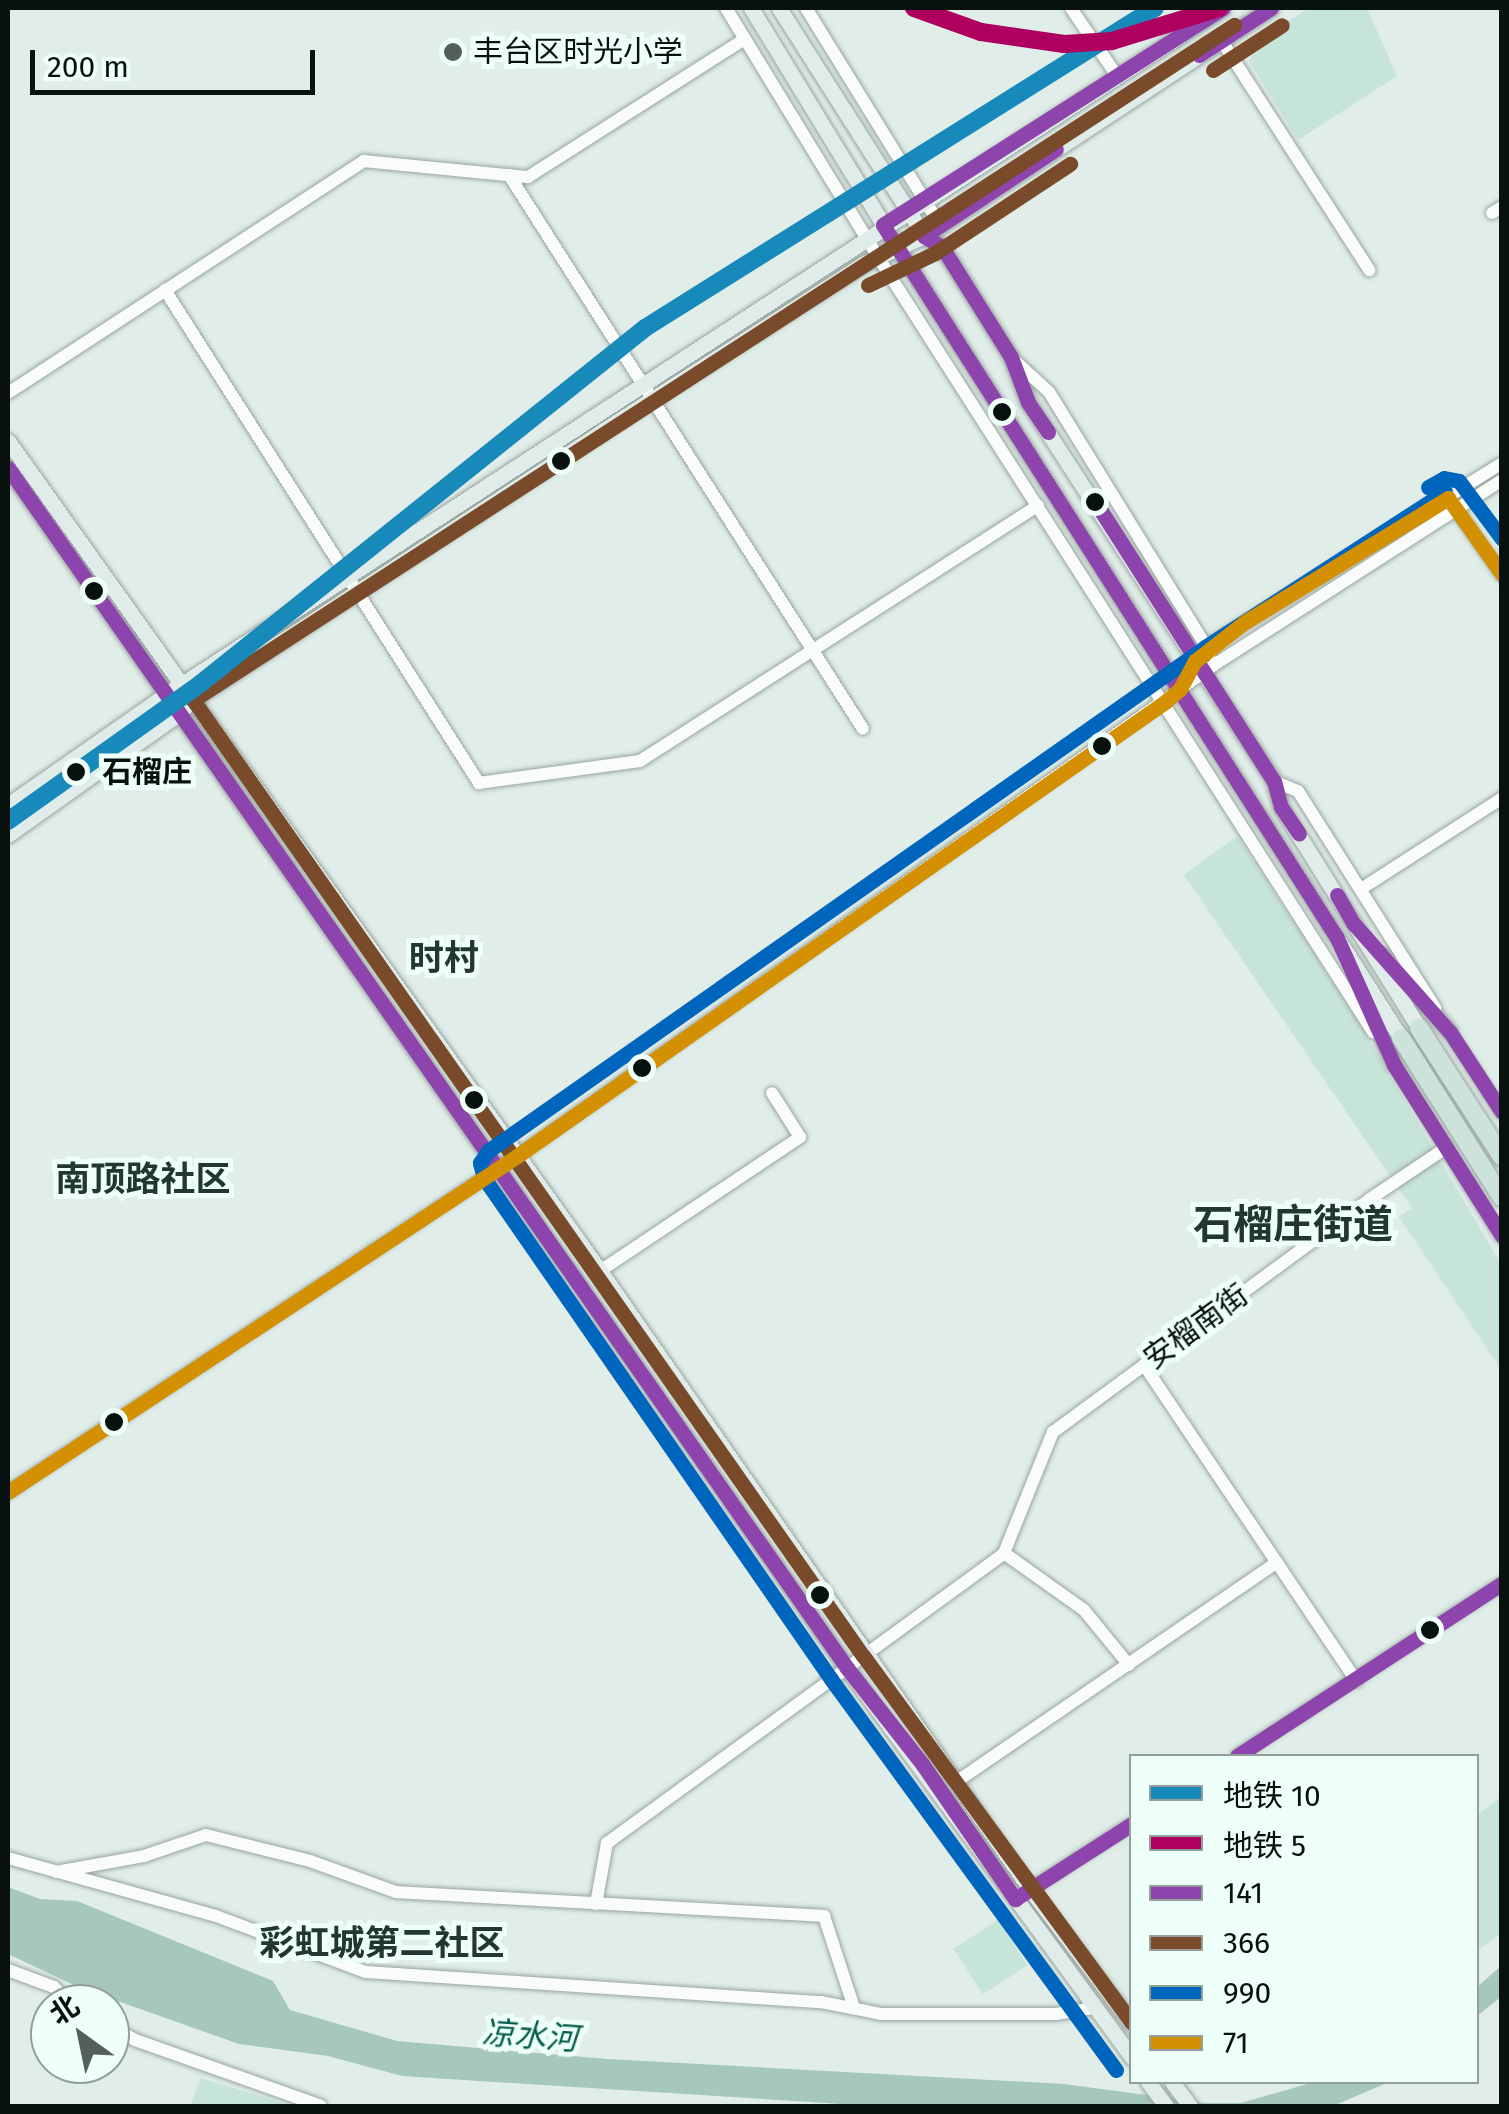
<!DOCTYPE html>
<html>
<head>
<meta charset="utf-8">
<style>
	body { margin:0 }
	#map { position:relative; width:1509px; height:2114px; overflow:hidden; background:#e0ede8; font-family:"Fira Sans","Noto Sans SC",sans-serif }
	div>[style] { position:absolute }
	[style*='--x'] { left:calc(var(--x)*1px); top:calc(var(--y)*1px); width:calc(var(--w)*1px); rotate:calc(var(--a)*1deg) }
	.green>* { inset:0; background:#c7e4d9; transform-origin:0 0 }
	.water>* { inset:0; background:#a5c8bb }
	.roads { filter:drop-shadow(0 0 2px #99a49f) drop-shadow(0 0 2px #99a49f) }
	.minor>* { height:12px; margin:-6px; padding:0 6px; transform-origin:6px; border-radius:6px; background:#fafcfc }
	.major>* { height:15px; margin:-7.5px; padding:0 7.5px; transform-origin:7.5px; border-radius:7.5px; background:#e0ece9 }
	.highway>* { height:18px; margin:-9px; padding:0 9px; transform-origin:9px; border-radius:9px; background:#cee2dc }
	.bus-1>* { height:15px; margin:-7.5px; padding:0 7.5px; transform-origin:7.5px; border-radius:7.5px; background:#8e44ad }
	.bus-2>* { height:15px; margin:-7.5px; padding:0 7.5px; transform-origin:7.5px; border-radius:7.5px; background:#7a4b2a }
	.bus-3>* { height:15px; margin:-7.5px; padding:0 7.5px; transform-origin:7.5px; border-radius:7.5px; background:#0065bd }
	.bus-4>* { height:15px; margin:-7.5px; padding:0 7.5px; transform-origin:7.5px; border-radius:7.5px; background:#d39002 }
	.metro-1>* { height:18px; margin:-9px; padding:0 9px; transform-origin:9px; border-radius:9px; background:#178abb }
	.metro-2>* { height:18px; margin:-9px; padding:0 9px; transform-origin:9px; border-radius:9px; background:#ae005f }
	.dots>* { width:28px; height:28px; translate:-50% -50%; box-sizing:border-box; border:5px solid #eefef8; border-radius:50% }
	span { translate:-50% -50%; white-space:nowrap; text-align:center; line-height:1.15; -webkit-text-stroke:10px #eefef8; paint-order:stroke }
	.poi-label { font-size:30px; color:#08110e }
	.left { translate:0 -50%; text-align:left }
	.stop-label { font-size:30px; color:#08110e; font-weight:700 }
	.street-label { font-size:30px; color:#08110e }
	.water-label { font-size:32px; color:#035c47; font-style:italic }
	.quarter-label { font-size:35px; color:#22372f; font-weight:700 }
	.district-label { font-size:40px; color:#22372f; font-weight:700 }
	.frame { position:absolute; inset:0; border:10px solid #08110e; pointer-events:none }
	.legend { position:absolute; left:1129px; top:1754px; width:350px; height:330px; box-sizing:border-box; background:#eefef8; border:2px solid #929f9a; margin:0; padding:12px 18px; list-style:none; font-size:30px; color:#08110e }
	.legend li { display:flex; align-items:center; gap:20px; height:50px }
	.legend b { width:50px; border:2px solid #929f9a }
	.north { position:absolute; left:30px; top:1984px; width:100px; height:100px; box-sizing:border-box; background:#eefef8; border:2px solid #929f9a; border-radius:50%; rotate:327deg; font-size:28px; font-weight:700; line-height:40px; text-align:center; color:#08110e }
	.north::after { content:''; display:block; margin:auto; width:35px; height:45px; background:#545e5a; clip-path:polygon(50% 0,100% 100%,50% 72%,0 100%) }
	.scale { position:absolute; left:30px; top:50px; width:285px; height:45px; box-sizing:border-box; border:5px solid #08110e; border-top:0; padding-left:12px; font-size:30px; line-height:35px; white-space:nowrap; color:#08110e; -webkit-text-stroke:8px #eefef8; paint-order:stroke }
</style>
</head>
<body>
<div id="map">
	<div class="green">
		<i style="clip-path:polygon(1309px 8px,1367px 8px,1397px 76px,1298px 140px,1249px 61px,1261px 38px)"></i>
		<i style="clip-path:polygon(1237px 836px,1355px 1016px,1501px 1264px,1501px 1369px,1399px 1217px,1412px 1208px,1184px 875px)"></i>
		<i style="clip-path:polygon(1501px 1797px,1501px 1933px,1477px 1951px,1477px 1815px)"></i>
		<i style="left:998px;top:1920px;width:54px;height:53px;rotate:57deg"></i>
		<i style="clip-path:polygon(201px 2078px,292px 2106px,190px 2106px)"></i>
	</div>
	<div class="water">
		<i style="clip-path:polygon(8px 1887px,40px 1899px,77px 1901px,273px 1981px,290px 2010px,397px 2041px,607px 2059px,1064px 2084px,1206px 2103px,1241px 2103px,1314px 2082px,1389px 2082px,1333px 2106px,872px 2106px,402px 2076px,328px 2056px,239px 2044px,78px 1987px,8px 1954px)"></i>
		<i style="clip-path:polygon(1501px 1966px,1501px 1997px,1477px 2016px,1477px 1987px)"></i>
	</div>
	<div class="roads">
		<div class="minor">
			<i style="--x:726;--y:8;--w:292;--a:58.6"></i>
			<i style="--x:878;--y:257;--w:920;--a:57.43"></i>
			<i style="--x:806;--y:8;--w:255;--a:58.3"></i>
			<i style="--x:1071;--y:8;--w:82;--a:55.9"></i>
			<i style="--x:1221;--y:40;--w:274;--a:57.2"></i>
			<i style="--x:509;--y:175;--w:657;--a:57.42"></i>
			<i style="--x:1492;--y:213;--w:12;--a:-31"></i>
			<i style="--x:165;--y:290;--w:585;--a:57.51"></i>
			<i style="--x:479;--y:783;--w:162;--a:-7.8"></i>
			<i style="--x:640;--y:761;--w:473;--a:-32.7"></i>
			<i style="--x:1013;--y:359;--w:49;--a:42.5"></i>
			<i style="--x:1049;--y:392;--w:307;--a:58.3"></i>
			<i style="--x:8;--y:393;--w:425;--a:-33.1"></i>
			<i style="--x:364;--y:161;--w:165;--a:5.6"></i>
			<i style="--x:528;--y:177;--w:257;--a:-32.5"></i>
			<i style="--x:1452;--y:503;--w:88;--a:55.2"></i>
			<i style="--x:1181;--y:687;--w:30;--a:-62"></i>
			<i style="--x:1195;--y:661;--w:30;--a:-44"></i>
			<i style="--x:1217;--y:640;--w:335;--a:-31.8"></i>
			<i style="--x:1274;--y:781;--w:26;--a:23"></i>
			<i style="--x:1298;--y:791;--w:257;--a:57.7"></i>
			<i style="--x:1361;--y:889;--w:168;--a:-32.8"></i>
			<i style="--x:1445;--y:1025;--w:105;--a:57.1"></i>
			<i style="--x:1390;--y:1058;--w:211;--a:58"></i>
			<i style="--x:600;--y:1271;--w:241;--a:-33.8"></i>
			<i style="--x:800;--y:1137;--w:52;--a:-122.5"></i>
			<i style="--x:1144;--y:1365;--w:381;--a:56.1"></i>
			<i style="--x:8;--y:1492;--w:610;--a:-33.43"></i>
			<i style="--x:517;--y:1156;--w:856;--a:-35.16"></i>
			<i style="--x:1217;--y:663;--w:339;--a:-32.7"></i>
			<i style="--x:1004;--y:1553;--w:131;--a:-68"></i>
			<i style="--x:1053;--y:1432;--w:393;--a:-36.3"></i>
			<i style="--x:1370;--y:1199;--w:92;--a:-33.9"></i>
			<i style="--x:1237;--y:1756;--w:316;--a:-33.1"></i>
			<i style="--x:956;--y:1782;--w:389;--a:-34.4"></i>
			<i style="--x:8;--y:1858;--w:216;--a:15.6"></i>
			<i style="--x:216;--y:1916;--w:160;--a:20.5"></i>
			<i style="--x:366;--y:1972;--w:456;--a:3.8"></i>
			<i style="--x:821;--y:2002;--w:61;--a:11.3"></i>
			<i style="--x:881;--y:2014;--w:175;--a:0"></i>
			<i style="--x:1056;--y:2014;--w:39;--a:-9"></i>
			<i style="--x:56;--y:1872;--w:89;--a:-10.3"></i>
			<i style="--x:144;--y:1856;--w:65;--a:-18.7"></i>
			<i style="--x:206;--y:1835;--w:107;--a:14"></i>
			<i style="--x:310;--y:1861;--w:91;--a:19.8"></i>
			<i style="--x:396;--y:1892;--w:429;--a:3.2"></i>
			<i style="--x:824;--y:1916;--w:97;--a:71.9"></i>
			<i style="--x:1015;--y:1899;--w:139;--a:-32.7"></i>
			<i style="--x:596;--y:1904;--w:62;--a:-79.8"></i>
			<i style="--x:607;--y:1843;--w:492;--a:-36.1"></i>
			<i style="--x:1004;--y:1553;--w:98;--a:35.5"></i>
			<i style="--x:1084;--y:1610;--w:71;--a:50.7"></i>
			<i style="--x:8;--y:1970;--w:49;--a:20.3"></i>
			<i style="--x:54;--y:1987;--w:24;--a:45"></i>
			<i style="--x:110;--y:2026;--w:29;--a:29"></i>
			<i style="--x:135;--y:2040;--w:197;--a:19.5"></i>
		</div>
		<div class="major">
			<i style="--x:751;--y:8;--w:280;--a:58.6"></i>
			<i style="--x:897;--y:247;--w:938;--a:57.5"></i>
			<i style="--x:779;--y:8;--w:270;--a:57.5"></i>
			<i style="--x:924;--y:236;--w:21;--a:31"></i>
			<i style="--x:942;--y:247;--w:130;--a:57.9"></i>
			<i style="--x:1011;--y:357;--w:48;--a:69.3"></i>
			<i style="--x:1028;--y:402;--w:452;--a:57"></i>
			<i style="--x:1274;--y:781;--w:27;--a:75"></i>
			<i style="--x:1281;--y:807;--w:261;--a:58"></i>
			<i style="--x:8;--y:441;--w:1019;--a:54.5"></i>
			<i style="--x:600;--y:1271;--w:753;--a:55.17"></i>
			<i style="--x:1030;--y:1889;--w:169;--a:52.9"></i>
			<i style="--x:8;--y:468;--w:1464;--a:55.04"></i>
			<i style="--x:847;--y:1668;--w:483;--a:53.8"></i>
			<i style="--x:8;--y:805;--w:192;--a:-35"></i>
			<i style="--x:165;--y:695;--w:1261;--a:-33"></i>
			<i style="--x:8;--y:835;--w:209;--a:-35.4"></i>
			<i style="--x:178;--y:714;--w:21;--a:-45"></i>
			<i style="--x:193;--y:699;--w:489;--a:-33.2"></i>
			<i style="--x:602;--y:431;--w:310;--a:-32.6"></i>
			<i style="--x:863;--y:264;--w:67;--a:-24.7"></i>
			<i style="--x:924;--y:236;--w:415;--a:-33.3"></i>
			<i style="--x:1383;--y:956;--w:101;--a:48.6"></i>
			<i style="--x:1359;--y:987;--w:85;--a:65.8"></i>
			<i style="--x:1148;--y:2082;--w:30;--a:53"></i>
			<i style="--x:1172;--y:2082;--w:30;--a:53"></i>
		</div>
		<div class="highway">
			<i style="--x:1419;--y:1028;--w:153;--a:57.2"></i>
			<i style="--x:1401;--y:1038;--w:189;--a:57.7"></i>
		</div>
	</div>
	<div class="bus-1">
		<i style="--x:1223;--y:8;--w:403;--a:147.5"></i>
		<i style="--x:883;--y:225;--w:845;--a:57.51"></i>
		<i style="--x:1337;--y:938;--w:139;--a:65.8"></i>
		<i style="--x:1394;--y:1065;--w:202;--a:57.7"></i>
		<i style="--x:1199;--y:55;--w:86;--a:-33.1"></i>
		<i style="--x:1048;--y:432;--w:36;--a:-124"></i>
		<i style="--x:1028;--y:402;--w:48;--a:-110.7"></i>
		<i style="--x:1011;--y:357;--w:130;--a:-122.1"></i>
		<i style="--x:942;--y:247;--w:21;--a:-149"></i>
		<i style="--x:924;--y:236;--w:158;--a:-33.4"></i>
		<i style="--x:8;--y:468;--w:1464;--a:55.04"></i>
		<i style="--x:847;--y:1668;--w:123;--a:51.9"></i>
		<i style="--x:923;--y:1765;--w:163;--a:55.5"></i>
		<i style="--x:1015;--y:1899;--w:139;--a:-32.7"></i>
		<i style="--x:1094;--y:500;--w:334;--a:57.4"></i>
		<i style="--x:1274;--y:781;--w:27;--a:75"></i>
		<i style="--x:1281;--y:807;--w:32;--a:56"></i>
		<i style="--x:1337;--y:895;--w:34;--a:60"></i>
		<i style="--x:1354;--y:924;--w:144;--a:48.4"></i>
		<i style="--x:1450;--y:1032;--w:95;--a:57"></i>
		<i style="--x:1237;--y:1756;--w:316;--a:-33.1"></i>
	</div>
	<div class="bus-2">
		<i style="--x:1213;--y:70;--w:82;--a:-33.1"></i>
		<i style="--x:868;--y:285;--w:74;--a:-25.5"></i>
		<i style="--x:935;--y:253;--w:162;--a:-33.4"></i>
		<i style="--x:1132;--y:2023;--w:455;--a:-126.2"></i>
		<i style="--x:863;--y:1656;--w:1167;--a:-125.02"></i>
		<i style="--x:193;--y:700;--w:1241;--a:-32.96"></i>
	</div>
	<div class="bus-3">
		<i style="--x:1428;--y:487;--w:18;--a:-29"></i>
		<i style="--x:1444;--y:478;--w:15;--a:11"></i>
		<i style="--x:1459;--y:481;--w:72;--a:53.4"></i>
		<i style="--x:1116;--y:2070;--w:484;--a:-126.1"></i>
		<i style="--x:831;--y:1679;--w:609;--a:-124.71"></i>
		<i style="--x:484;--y:1178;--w:16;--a:-105"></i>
		<i style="--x:480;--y:1163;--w:14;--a:-56"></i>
		<i style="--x:488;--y:1151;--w:876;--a:-35.1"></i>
		<i style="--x:1205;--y:647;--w:286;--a:-32.9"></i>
	</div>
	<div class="bus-4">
		<i style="--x:8;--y:1492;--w:610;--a:-33.43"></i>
		<i style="--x:517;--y:1156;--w:791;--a:-35.02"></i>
		<i style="--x:1165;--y:702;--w:20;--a:-41"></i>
		<i style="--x:1180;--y:689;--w:32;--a:-62"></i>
		<i style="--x:1195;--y:661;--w:63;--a:-38"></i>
		<i style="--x:1245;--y:622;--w:238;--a:-31.4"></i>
		<i style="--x:1448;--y:498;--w:93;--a:54.6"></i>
	</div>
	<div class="metro-1">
		<i style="--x:8;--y:821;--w:236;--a:-35.5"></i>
		<i style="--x:200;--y:684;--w:570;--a:-38.66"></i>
		<i style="--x:645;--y:328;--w:602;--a:-32.11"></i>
	</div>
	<div class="metro-2">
		<i style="--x:914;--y:8;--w:71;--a:19.7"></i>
		<i style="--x:981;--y:32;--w:84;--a:8.2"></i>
		<i style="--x:1064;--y:44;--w:48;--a:-3.6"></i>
		<i style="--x:1112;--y:41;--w:112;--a:-17.1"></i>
	</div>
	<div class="dots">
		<i style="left:453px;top:52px;background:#545e5a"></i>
		<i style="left:1002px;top:412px;background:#08110e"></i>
		<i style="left:561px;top:461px;background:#08110e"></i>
		<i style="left:1095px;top:502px;background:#08110e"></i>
		<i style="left:94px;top:591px;background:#08110e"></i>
		<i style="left:1102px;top:746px;background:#08110e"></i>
		<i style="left:76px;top:772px;background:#08110e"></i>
		<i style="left:642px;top:1068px;background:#08110e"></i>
		<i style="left:474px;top:1100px;background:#08110e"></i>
		<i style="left:114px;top:1422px;background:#08110e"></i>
		<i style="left:820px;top:1595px;background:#08110e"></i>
		<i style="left:1430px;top:1630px;background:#08110e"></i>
	</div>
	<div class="poi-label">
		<span class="left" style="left:473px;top:52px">丰台区时光小学</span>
	</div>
	<div class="stop-label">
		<span class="left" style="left:102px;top:772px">石榴庄</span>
	</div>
	<div class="street-label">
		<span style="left:1196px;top:1327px;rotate:-36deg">安榴南街</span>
	</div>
	<div class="water-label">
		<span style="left:530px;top:2036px;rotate:4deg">凉水河</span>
	</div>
	<div class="quarter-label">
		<span style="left:444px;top:958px">时村</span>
		<span style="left:143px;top:1179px">南顶路社区</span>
		<span style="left:382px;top:1943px">彩虹城第二社区</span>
	</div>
	<div class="district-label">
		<span style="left:1293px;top:1225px">石榴庄街道</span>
	</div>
	<div class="frame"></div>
	<ul class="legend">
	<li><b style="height:12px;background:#178abb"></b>地铁 10</li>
	<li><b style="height:12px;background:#ae005f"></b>地铁 5</li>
	<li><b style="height:12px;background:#8e44ad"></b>141</li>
	<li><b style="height:12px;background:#7a4b2a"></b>366</li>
	<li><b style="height:12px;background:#0065bd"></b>990</li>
	<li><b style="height:12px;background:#d39002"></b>71</li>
	</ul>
	<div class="north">北</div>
	<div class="scale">200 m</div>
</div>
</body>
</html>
